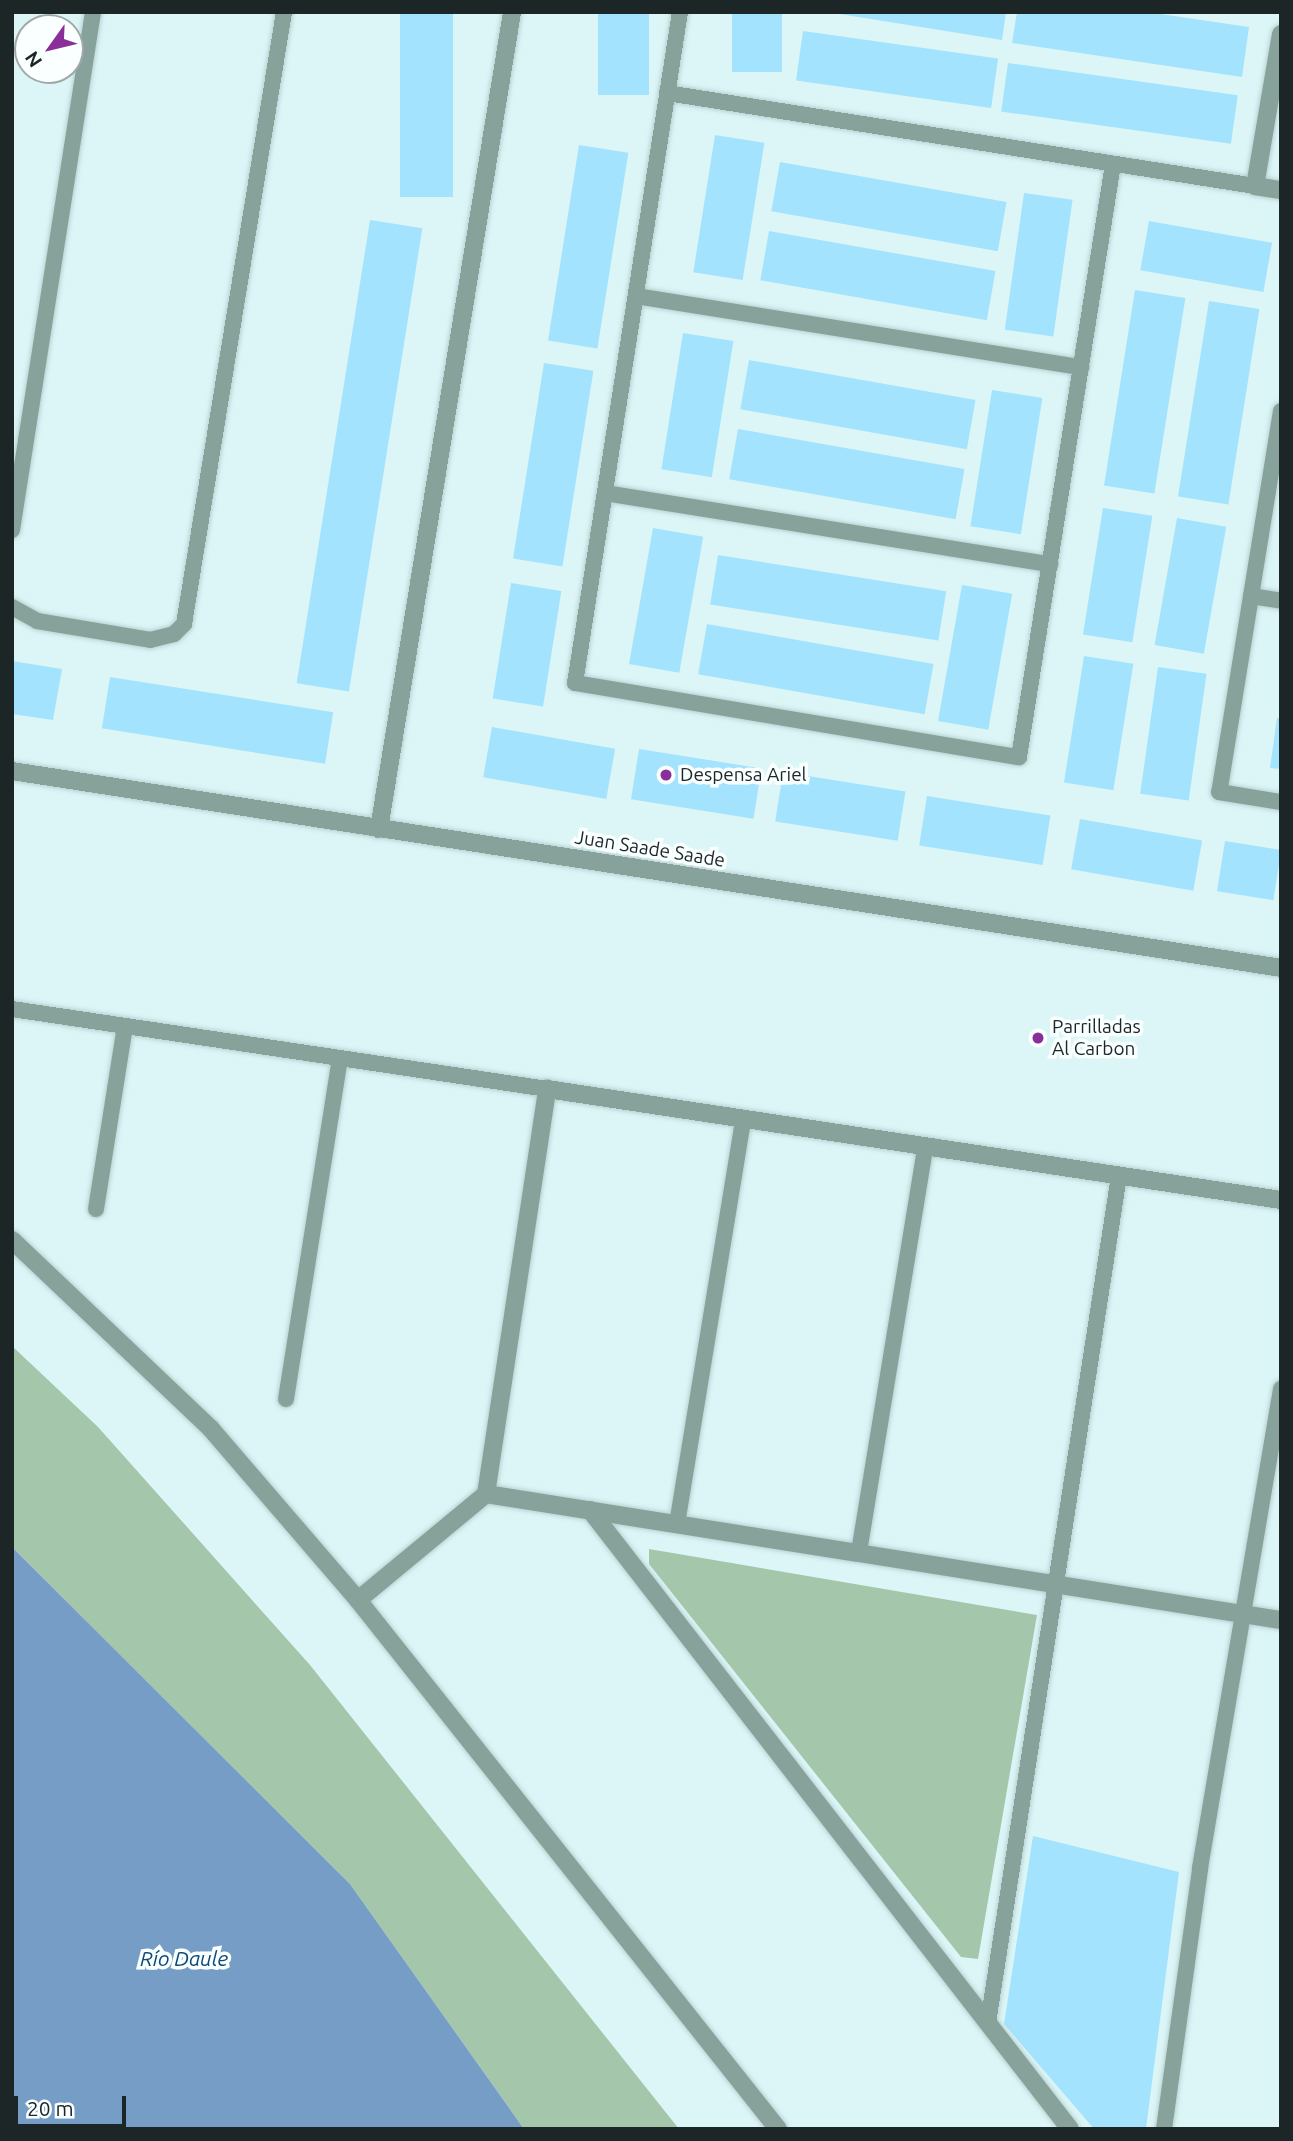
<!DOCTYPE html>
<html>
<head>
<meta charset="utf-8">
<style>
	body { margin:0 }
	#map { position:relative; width:1293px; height:2141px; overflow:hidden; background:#dcf6f7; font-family:Ubuntu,sans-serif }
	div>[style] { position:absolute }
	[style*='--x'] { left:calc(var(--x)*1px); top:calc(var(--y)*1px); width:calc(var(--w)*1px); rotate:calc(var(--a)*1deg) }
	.green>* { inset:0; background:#a4c7ac }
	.water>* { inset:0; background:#769dc5 }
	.building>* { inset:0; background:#a4e3fd; transform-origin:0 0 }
	.roads { filter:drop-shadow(0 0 2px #bad1d2) drop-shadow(0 0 2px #bad1d2) }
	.lane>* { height:16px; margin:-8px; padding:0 8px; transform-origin:8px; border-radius:8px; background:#87a29a }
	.street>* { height:18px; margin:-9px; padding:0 9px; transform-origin:9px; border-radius:9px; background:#87a29a }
	.dots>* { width:19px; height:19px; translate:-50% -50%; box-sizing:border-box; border:4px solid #faffff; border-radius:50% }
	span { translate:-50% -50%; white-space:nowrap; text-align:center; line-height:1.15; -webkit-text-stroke:7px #faffff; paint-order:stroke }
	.poi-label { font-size:19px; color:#1d2627 }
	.left { translate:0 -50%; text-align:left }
	.street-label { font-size:19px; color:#1d2627 }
	.water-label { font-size:21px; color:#0c497b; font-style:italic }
	.frame { position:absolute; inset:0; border:14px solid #1d2627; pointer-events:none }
	.north { position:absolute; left:14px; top:14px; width:70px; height:70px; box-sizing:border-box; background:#faffff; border:2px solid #a2a8a9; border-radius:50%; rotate:236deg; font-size:19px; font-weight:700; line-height:28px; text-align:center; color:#1d2627 }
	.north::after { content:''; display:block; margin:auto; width:24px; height:32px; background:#8a2e99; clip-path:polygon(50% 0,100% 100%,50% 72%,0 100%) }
	.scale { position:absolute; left:14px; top:2096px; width:112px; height:32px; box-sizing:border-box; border:4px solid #1d2627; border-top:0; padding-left:9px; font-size:21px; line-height:24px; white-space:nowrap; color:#1d2627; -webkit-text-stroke:5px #faffff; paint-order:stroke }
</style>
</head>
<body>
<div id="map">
	<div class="green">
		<i style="clip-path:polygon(12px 1346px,98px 1427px,310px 1665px,679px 2129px,524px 2129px,350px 1884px,12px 1547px)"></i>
		<i style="clip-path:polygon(649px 1549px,1037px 1615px,978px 1959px,961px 1957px,649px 1564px)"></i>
	</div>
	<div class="water">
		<i style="clip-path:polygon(12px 1547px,350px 1884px,524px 2129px,12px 2129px)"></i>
	</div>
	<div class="building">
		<i style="left:400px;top:12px;width:53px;height:185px"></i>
		<i style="left:598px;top:12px;width:51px;height:83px"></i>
		<i style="left:732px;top:12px;width:50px;height:60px"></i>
		<i style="clip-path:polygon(827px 12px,1006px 12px,1002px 40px)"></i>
		<i style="clip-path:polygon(1017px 12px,1147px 12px,1249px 27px,1242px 77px,1012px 43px)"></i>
		<i style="left:803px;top:31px;width:197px;height:50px;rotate:8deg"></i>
		<i style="left:1008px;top:63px;width:232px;height:49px;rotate:8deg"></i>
		<i style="left:715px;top:135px;width:50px;height:139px;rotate:9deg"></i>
		<i style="left:579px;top:145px;width:50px;height:198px;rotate:9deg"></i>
		<i style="left:780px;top:162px;width:230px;height:50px;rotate:10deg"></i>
		<i style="left:1024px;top:193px;width:49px;height:138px;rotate:8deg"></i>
		<i style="left:370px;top:220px;width:53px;height:469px;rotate:9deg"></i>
		<i style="left:1149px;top:221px;width:125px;height:50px;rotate:10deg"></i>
		<i style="left:769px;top:231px;width:230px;height:50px;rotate:10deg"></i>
		<i style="left:1135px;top:290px;width:51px;height:198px;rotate:9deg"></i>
		<i style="left:1209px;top:301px;width:51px;height:198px;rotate:9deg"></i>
		<i style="left:683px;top:333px;width:51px;height:138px;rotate:9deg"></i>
		<i style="left:749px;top:360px;width:230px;height:50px;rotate:10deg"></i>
		<i style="left:544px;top:363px;width:50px;height:198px;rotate:9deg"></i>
		<i style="left:992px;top:390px;width:51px;height:138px;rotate:9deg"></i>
		<i style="left:738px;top:429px;width:230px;height:51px;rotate:10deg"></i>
		<i style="left:1103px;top:508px;width:50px;height:128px;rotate:9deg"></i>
		<i style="left:1177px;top:518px;width:50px;height:129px;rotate:10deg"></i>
		<i style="left:653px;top:528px;width:51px;height:138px;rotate:10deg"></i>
		<i style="left:718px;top:555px;width:231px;height:50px;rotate:9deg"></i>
		<i style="left:511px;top:583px;width:51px;height:117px;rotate:9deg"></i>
		<i style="left:962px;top:585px;width:51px;height:138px;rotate:10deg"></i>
		<i style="left:707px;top:624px;width:230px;height:51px;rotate:10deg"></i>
		<i style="left:1084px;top:656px;width:50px;height:128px;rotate:9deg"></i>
		<i style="clip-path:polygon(12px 661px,62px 669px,53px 720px,12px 714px)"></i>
		<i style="left:1158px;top:667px;width:49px;height:128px;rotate:8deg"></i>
		<i style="left:110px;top:677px;width:226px;height:52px;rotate:9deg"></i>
		<i style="clip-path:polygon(1277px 718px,1281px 719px,1281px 769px,1270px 768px)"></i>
		<i style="left:492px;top:727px;width:125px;height:51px;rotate:10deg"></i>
		<i style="left:639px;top:749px;width:124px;height:51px;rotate:9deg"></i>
		<i style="left:783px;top:772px;width:124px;height:50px;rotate:9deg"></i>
		<i style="left:927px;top:796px;width:125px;height:50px;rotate:9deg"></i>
		<i style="left:1080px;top:819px;width:124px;height:51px;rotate:10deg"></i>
		<i style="left:1225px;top:841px;width:57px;height:51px;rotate:9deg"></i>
		<i style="clip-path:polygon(1033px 1836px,1179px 1872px,1146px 2129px,1094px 2129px,1004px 2024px)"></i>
	</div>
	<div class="roads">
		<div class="lane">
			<i style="--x:680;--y:12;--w:679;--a:98.89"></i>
			<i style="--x:575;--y:683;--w:450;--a:9.5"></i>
			<i style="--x:1019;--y:757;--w:600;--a:-80.99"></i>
			<i style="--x:667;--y:93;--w:595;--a:8.99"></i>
			<i style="--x:636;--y:296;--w:451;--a:9.1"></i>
			<i style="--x:1281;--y:411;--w:386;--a:99.2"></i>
			<i style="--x:1219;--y:792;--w:63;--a:9.2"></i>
			<i style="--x:605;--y:493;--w:451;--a:9.1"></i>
			<i style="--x:12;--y:530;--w:524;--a:-81.11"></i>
			<i style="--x:1251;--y:596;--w:30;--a:9"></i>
			<i style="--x:12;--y:607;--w:29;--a:29"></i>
			<i style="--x:37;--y:621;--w:115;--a:9.5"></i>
			<i style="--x:150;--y:640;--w:25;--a:-14"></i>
			<i style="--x:174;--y:634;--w:14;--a:-45"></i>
			<i style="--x:184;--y:624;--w:620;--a:-80.72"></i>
			<i style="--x:12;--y:1009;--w:541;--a:8.5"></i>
			<i style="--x:96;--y:1209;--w:185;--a:-81"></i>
			<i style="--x:286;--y:1399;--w:344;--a:-81"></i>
			<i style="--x:677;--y:1524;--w:410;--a:-80.7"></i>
			<i style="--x:859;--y:1552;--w:410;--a:-80.7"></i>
			<i style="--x:988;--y:2023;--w:857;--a:-81.21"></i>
			<i style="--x:1164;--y:2129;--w:263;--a:-82.1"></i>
			<i style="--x:1200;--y:1868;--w:486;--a:-80.4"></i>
		</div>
		<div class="street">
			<i style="--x:1281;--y:34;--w:154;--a:99.7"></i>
			<i style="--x:1255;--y:186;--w:26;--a:9"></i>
			<i style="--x:12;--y:771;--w:1284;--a:8.82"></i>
			<i style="--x:379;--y:829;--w:828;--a:-80.75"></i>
			<i style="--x:12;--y:1240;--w:274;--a:43.5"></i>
			<i style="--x:211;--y:1429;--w:225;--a:49.3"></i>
			<i style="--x:358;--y:1600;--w:675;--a:51.55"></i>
			<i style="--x:486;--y:1494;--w:410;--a:-81.4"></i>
			<i style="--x:547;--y:1089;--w:742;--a:8.6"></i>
			<i style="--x:590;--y:1510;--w:783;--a:52.21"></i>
			<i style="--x:358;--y:1600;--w:166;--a:-39.6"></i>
			<i style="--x:486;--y:1494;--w:805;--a:9.01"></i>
		</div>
	</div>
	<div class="dots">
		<i style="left:666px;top:775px;background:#8a2e99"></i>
		<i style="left:1038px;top:1038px;background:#8a2e99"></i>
	</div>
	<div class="poi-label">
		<span class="left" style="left:680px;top:775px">Despensa Ariel</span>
		<span class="left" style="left:1052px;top:1038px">Parrilladas<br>Al Carbon</span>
	</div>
	<div class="street-label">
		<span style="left:650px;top:849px;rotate:9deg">Juan Saade Saade</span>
	</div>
	<div class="water-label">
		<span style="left:184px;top:1958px">Río Daule</span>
	</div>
	<div class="frame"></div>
	<div class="north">N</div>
	<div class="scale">20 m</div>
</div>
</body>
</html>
